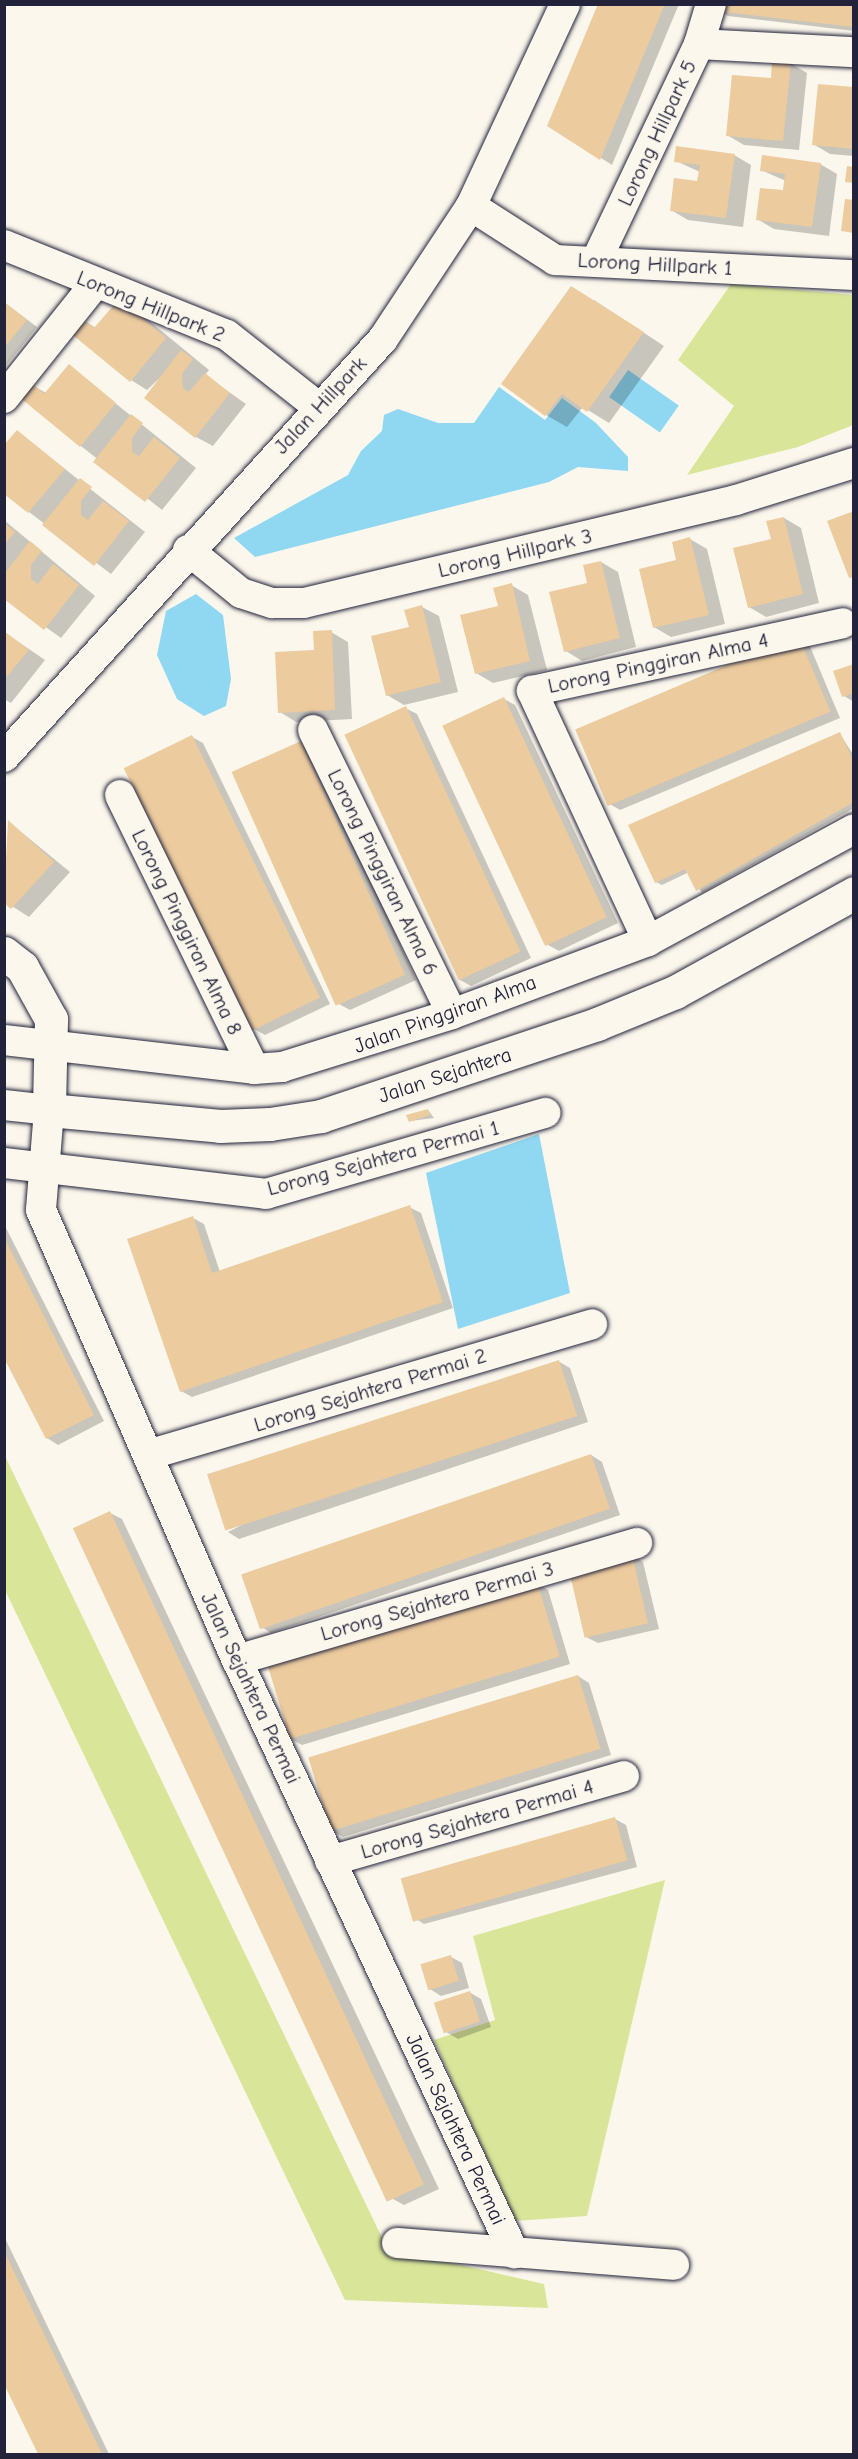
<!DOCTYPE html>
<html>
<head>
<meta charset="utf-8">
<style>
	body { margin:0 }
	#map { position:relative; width:858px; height:2459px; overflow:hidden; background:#fbf7ec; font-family:"Comic Neue",sans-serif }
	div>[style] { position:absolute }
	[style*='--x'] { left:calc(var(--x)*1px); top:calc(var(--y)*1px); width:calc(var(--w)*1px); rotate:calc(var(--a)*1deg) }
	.green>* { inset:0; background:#d9e699 }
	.water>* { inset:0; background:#90d7f2; transform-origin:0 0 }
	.shadow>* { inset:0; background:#0003 }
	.building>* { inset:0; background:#eccb9e; transform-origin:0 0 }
	.roads { filter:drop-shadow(0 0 2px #22223b) drop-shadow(0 0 2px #22223b) }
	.street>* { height:30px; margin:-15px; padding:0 15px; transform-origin:15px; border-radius:15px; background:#fbf7ec }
	.secondary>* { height:33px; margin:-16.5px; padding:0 16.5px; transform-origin:16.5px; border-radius:16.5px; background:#fbf7ec }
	span { translate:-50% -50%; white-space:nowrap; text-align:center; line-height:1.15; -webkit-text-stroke:6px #fbf7ec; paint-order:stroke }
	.street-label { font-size:21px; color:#22223b }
	.frame { position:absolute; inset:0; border:6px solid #22223b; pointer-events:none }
</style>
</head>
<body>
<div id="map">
	<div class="green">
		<i style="clip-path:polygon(731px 284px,853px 295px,853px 425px,798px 447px,687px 475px,734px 406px,678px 360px)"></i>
		<i style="clip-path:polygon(5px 1456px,387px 2248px,544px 2284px,548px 2308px,345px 2300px,5px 1590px)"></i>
		<i style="clip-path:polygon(665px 1880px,587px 2216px,515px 2221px,434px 2040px,495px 2020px,473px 1936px)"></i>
	</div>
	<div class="water">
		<i style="left:628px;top:370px;width:62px;height:33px;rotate:35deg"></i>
		<i style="clip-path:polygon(499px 387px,545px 420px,562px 398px,596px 423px,628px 457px,628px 471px,578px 467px,549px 482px,255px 557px,234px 538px,348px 475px,361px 451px,382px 431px,384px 415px,398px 409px,438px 423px,474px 423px)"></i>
		<i style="clip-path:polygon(196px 594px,223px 615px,231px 679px,226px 706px,204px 716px,177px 699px,157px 655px,166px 611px)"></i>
		<i style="clip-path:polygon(539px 1134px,570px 1293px,458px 1329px,426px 1173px)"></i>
	</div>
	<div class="shadow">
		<i style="clip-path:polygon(600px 4px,679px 4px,612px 165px,549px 125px)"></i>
		<i style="clip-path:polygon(854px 4px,854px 31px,728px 16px,717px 10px)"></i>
		<i style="clip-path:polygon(790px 63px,807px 73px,799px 150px,744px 145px,727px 135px)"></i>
		<i style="clip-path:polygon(854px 89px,854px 156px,830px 154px,813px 144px)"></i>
		<i style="clip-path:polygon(734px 155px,751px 165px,743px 227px,688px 220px,671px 210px,699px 183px,700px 172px,676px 161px)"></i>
		<i style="clip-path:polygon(820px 164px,837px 174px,829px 236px,774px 229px,757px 219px,784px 192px,786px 181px,761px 170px)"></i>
		<i style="clip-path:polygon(594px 300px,664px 346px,609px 423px,583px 407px,567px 427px,546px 415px)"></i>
		<i style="clip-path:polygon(4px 302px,37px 327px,4px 368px)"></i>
		<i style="clip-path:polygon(136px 310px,209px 370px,205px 375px,246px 404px,213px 446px,196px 437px,166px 372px,147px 390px,131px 380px,80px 318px,96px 328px)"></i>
		<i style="clip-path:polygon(69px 366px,196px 468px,162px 510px,81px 446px,30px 384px,46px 393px)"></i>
		<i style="clip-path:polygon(18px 432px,145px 532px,111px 574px,29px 512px)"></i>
		<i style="clip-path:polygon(784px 518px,801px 528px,819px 603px,766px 617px,749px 607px)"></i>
		<i style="clip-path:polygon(4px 520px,95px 596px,61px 638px,4px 597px)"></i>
		<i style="clip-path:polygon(690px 539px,707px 549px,725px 624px,671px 637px,654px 627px)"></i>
		<i style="clip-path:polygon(601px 562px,618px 572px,636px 647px,582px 661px,566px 651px)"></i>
		<i style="clip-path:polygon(511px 585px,528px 595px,547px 670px,493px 683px,476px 673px)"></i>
		<i style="clip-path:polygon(422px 607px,439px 616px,458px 692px,404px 705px,387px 695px)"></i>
		<i style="clip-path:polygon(4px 632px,45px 660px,11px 703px,4px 699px)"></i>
		<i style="clip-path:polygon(331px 632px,348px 642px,352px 719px,296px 722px,280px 712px)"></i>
		<i style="clip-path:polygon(809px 644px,840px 718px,620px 810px,608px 803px,577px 729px)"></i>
		<i style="clip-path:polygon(854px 665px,854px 702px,844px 696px)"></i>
		<i style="clip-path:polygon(504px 699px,515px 705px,618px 923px,559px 951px,548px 945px)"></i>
		<i style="clip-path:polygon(405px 708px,417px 714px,531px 958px,471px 986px,460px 980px)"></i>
		<i style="clip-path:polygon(840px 734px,854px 756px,854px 808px,702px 893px,689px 872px,662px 885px,656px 882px)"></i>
		<i style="clip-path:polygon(192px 737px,203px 743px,330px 1004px,265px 1035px,254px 1029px)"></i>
		<i style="clip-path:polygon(301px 742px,312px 749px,416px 980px,350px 1010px,339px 1004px)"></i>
		<i style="clip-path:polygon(9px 822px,70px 872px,29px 917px,4px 901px)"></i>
		<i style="clip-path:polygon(428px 1110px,434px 1118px,410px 1121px)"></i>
		<i style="clip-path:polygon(409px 1207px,421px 1213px,453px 1308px,192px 1397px,181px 1391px,193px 1218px,204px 1224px,220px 1272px)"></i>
		<i style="clip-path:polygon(4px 1224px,104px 1421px,58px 1445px,47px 1438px,4px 1354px)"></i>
		<i style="clip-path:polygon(558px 1361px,570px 1368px,588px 1422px,239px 1539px,228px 1532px)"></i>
		<i style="clip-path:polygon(591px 1455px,602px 1462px,620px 1515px,271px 1633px,260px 1626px)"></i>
		<i style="clip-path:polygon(110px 1513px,122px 1519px,439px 2189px,404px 2205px,393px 2199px)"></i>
		<i style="clip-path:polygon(632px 1555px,643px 1562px,659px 1629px,598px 1643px,586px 1637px)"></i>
		<i style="clip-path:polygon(537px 1584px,548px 1590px,570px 1664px,302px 1745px,291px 1739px)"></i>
		<i style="clip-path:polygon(578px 1676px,589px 1683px,611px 1755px,343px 1837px,332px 1831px)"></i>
		<i style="clip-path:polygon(615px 1819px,626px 1825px,637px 1867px,424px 1924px,413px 1917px)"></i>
		<i style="clip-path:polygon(451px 1957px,462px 1963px,469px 1988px,441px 1996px,430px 1989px)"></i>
		<i style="clip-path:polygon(469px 1992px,481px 1999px,491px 2027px,458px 2039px,446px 2032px)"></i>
		<i style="clip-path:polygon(4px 2236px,109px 2454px,40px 2454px,4px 2380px)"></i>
	</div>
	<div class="building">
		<i style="clip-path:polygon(598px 4px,665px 4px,600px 160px,547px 126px)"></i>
		<i style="clip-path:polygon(718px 4px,854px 4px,854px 27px,715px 11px)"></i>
		<i style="clip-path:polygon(772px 60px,791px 62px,783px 141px,726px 136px,732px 75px,771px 78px)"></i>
		<i style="clip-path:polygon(818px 84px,854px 87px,854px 149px,812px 145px)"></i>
		<i style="clip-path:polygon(676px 146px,735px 154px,726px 218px,670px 211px,674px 178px,697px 181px,700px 165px,674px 162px)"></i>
		<i style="clip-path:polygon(762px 155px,821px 163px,812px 227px,756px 220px,760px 188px,783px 190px,785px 174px,760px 171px)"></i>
		<i style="clip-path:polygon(847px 166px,854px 167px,854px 183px,845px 182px)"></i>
		<i style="clip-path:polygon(845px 199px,854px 200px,854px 233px,841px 231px)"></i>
		<i style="clip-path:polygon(571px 286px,644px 332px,587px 412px,562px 394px,545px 416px,501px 384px)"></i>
		<i style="clip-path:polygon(119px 299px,166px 338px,130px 382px,68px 331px,80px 317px,94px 328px)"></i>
		<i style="clip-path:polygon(4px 302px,27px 320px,4px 348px)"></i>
		<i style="clip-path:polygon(181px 350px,193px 359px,182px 374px,183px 388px,189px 392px,205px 373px,230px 393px,195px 438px,144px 398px)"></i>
		<i style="clip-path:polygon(69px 364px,116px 403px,80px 447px,18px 396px,30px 382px,44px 394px)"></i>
		<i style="clip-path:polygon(131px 414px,143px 423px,132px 438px,132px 452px,139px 456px,154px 437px,180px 458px,145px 502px,93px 462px)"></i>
		<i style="clip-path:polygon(17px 430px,65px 469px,28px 513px,4px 494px,4px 445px)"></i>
		<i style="clip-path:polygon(80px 478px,92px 487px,81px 501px,81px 515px,88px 520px,103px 501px,129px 521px,94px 566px,42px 525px)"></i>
		<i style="clip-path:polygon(854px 511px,854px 577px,849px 578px,827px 521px)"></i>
		<i style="clip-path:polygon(784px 517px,803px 594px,748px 608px,733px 548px,771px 539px,766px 521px)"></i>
		<i style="clip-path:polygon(4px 523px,15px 532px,4px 545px)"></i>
		<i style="clip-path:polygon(690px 537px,709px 615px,653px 628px,639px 569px,676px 560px,672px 542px)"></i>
		<i style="clip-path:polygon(30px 541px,42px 551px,31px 565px,31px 579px,38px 584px,53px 564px,79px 585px,44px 630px,4px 599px,4px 574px)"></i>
		<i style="clip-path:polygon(601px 561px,620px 638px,564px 652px,549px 592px,587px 583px,583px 565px)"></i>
		<i style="clip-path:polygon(512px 583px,530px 661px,475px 674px,460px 615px,498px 606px,493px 588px)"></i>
		<i style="clip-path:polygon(422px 605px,441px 682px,386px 696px,371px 636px,409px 627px,404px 610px)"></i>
		<i style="clip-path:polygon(332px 630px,335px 710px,278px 713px,275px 652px,314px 650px,313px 631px)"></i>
		<i style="clip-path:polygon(4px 631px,29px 650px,4px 680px)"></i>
		<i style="left:798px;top:635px;width:83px;height:242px;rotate:67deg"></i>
		<i style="clip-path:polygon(854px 664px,854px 693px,842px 697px,833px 671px)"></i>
		<i style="left:504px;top:697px;width:243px;height:68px;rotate:65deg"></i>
		<i style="left:406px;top:706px;width:271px;height:68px;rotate:65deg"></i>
		<i style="clip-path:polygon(840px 732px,854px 762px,854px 802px,696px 891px,685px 869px,655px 883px,628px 825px)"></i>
		<i style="left:192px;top:735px;width:292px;height:76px;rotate:64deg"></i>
		<i style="left:301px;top:741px;width:256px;height:76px;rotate:66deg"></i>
		<i style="clip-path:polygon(8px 820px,54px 862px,11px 909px,4px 903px)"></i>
		<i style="clip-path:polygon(428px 1109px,430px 1115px,409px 1122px,406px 1115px)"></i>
		<i style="clip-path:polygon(410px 1205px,443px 1302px,180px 1392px,127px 1239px,193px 1216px,212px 1273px)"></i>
		<i style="clip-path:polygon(4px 1237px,94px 1415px,46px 1439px,4px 1358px)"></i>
		<i style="left:559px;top:1360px;width:59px;height:370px;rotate:72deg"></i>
		<i style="left:591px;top:1454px;width:58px;height:370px;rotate:71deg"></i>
		<i style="left:110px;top:1511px;width:743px;height:41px;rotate:65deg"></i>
		<i style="left:632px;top:1554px;width:71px;height:65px;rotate:77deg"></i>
		<i style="left:537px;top:1582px;width:78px;height:282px;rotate:73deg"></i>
		<i style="left:578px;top:1675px;width:77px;height:282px;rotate:73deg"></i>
		<i style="left:615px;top:1817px;width:45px;height:223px;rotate:74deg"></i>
		<i style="left:451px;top:1955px;width:27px;height:32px;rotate:73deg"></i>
		<i style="left:470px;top:1991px;width:32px;height:38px;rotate:72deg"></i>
		<i style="clip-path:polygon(4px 2251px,102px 2454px,38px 2454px,4px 2384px)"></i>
	</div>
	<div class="roads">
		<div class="street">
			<i style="--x:699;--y:44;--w:155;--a:3"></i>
			<i style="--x:471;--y:206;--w:100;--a:32.7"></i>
			<i style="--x:555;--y:260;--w:299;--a:2.9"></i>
			<i style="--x:4;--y:245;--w:240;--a:22"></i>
			<i style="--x:227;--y:335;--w:115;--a:38.3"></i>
			<i style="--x:597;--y:259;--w:238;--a:-64.6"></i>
			<i style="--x:699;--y:44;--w:42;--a:-73.3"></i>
			<i style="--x:4;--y:398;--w:146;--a:-51.4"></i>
			<i style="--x:188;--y:550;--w:68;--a:39.1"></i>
			<i style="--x:241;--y:593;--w:33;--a:18"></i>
			<i style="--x:272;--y:603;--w:32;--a:0"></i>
			<i style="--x:304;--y:603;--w:444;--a:-13.4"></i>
			<i style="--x:736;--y:500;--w:124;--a:-17.4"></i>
			<i style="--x:313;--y:730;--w:316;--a:63.9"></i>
			<i style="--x:4;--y:757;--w:564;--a:-47.8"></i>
			<i style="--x:383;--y:339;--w:159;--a:-56.5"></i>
			<i style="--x:471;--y:206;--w:223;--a:-65"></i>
			<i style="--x:120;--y:795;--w:305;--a:63.9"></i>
			<i style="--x:648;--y:941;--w:276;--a:-114.9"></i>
			<i style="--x:532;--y:691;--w:318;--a:-12.3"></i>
			<i style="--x:4;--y:1040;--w:252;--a:6.6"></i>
			<i style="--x:254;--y:1069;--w:28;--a:-4"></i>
			<i style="--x:282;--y:1067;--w:178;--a:-17.3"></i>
			<i style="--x:452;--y:1014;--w:209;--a:-20.4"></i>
			<i style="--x:648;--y:941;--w:234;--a:-28.5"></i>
			<i style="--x:4;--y:1105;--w:45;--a:6.3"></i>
			<i style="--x:49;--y:1110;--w:100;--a:94.6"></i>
			<i style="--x:41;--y:1210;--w:491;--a:66.5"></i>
			<i style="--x:237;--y:1660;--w:655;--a:64.96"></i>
			<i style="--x:4;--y:1163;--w:264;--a:6.7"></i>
			<i style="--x:266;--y:1194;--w:291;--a:-16.2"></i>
			<i style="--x:148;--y:1455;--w:463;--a:-16.4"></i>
			<i style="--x:237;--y:1660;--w:417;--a:-16.3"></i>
			<i style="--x:330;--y:1861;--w:306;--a:-16.1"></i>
			<i style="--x:397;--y:2243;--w:278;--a:4.5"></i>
		</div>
		<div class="secondary">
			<i style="--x:4;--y:953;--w:23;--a:38"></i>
			<i style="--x:22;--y:967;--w:60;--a:60.9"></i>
			<i style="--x:51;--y:1019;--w:91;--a:91.3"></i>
			<i style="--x:49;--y:1110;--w:172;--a:5.3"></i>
			<i style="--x:220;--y:1126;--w:50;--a:-2.3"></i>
			<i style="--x:270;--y:1124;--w:52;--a:-8.9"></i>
			<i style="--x:321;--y:1116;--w:291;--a:-18.4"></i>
			<i style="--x:597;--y:1024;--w:84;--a:-22.3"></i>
			<i style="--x:675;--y:992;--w:205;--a:-28.9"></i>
		</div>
	</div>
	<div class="street-label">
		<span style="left:657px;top:133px;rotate:-65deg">Lorong Hillpark 5</span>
		<span style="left:655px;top:264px;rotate:3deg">Lorong Hillpark 1</span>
		<span style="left:151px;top:306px;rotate:22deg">Lorong Hillpark 2</span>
		<span style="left:320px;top:405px;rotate:-47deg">Jalan Hillpark</span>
		<span style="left:515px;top:553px;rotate:-13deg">Lorong Hillpark 3</span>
		<span style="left:658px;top:663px;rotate:-12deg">Lorong Pinggiran Alma 4</span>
		<span style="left:383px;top:872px;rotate:64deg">Lorong Pinggiran Alma 6</span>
		<span style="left:187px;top:932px;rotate:64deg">Lorong Pinggiran Alma 8</span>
		<span style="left:445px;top:1014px;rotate:-20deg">Jalan Pinggiran Alma</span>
		<span style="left:445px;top:1075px;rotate:-18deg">Jalan Sejahtera</span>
		<span style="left:383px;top:1158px;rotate:-15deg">Lorong Sejahtera Permai 1</span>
		<span style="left:370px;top:1390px;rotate:-17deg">Lorong Sejahtera Permai 2</span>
		<span style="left:437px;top:1601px;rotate:-16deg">Lorong Sejahtera Permai 3</span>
		<span style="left:251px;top:1688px;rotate:65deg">Jalan Sejahtera Permai</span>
		<span style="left:477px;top:1819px;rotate:-16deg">Lorong Sejahtera Permai 4</span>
		<span style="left:456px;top:2129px;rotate:65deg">Jalan Sejahtera Permai</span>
	</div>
	<div class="frame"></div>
</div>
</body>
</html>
